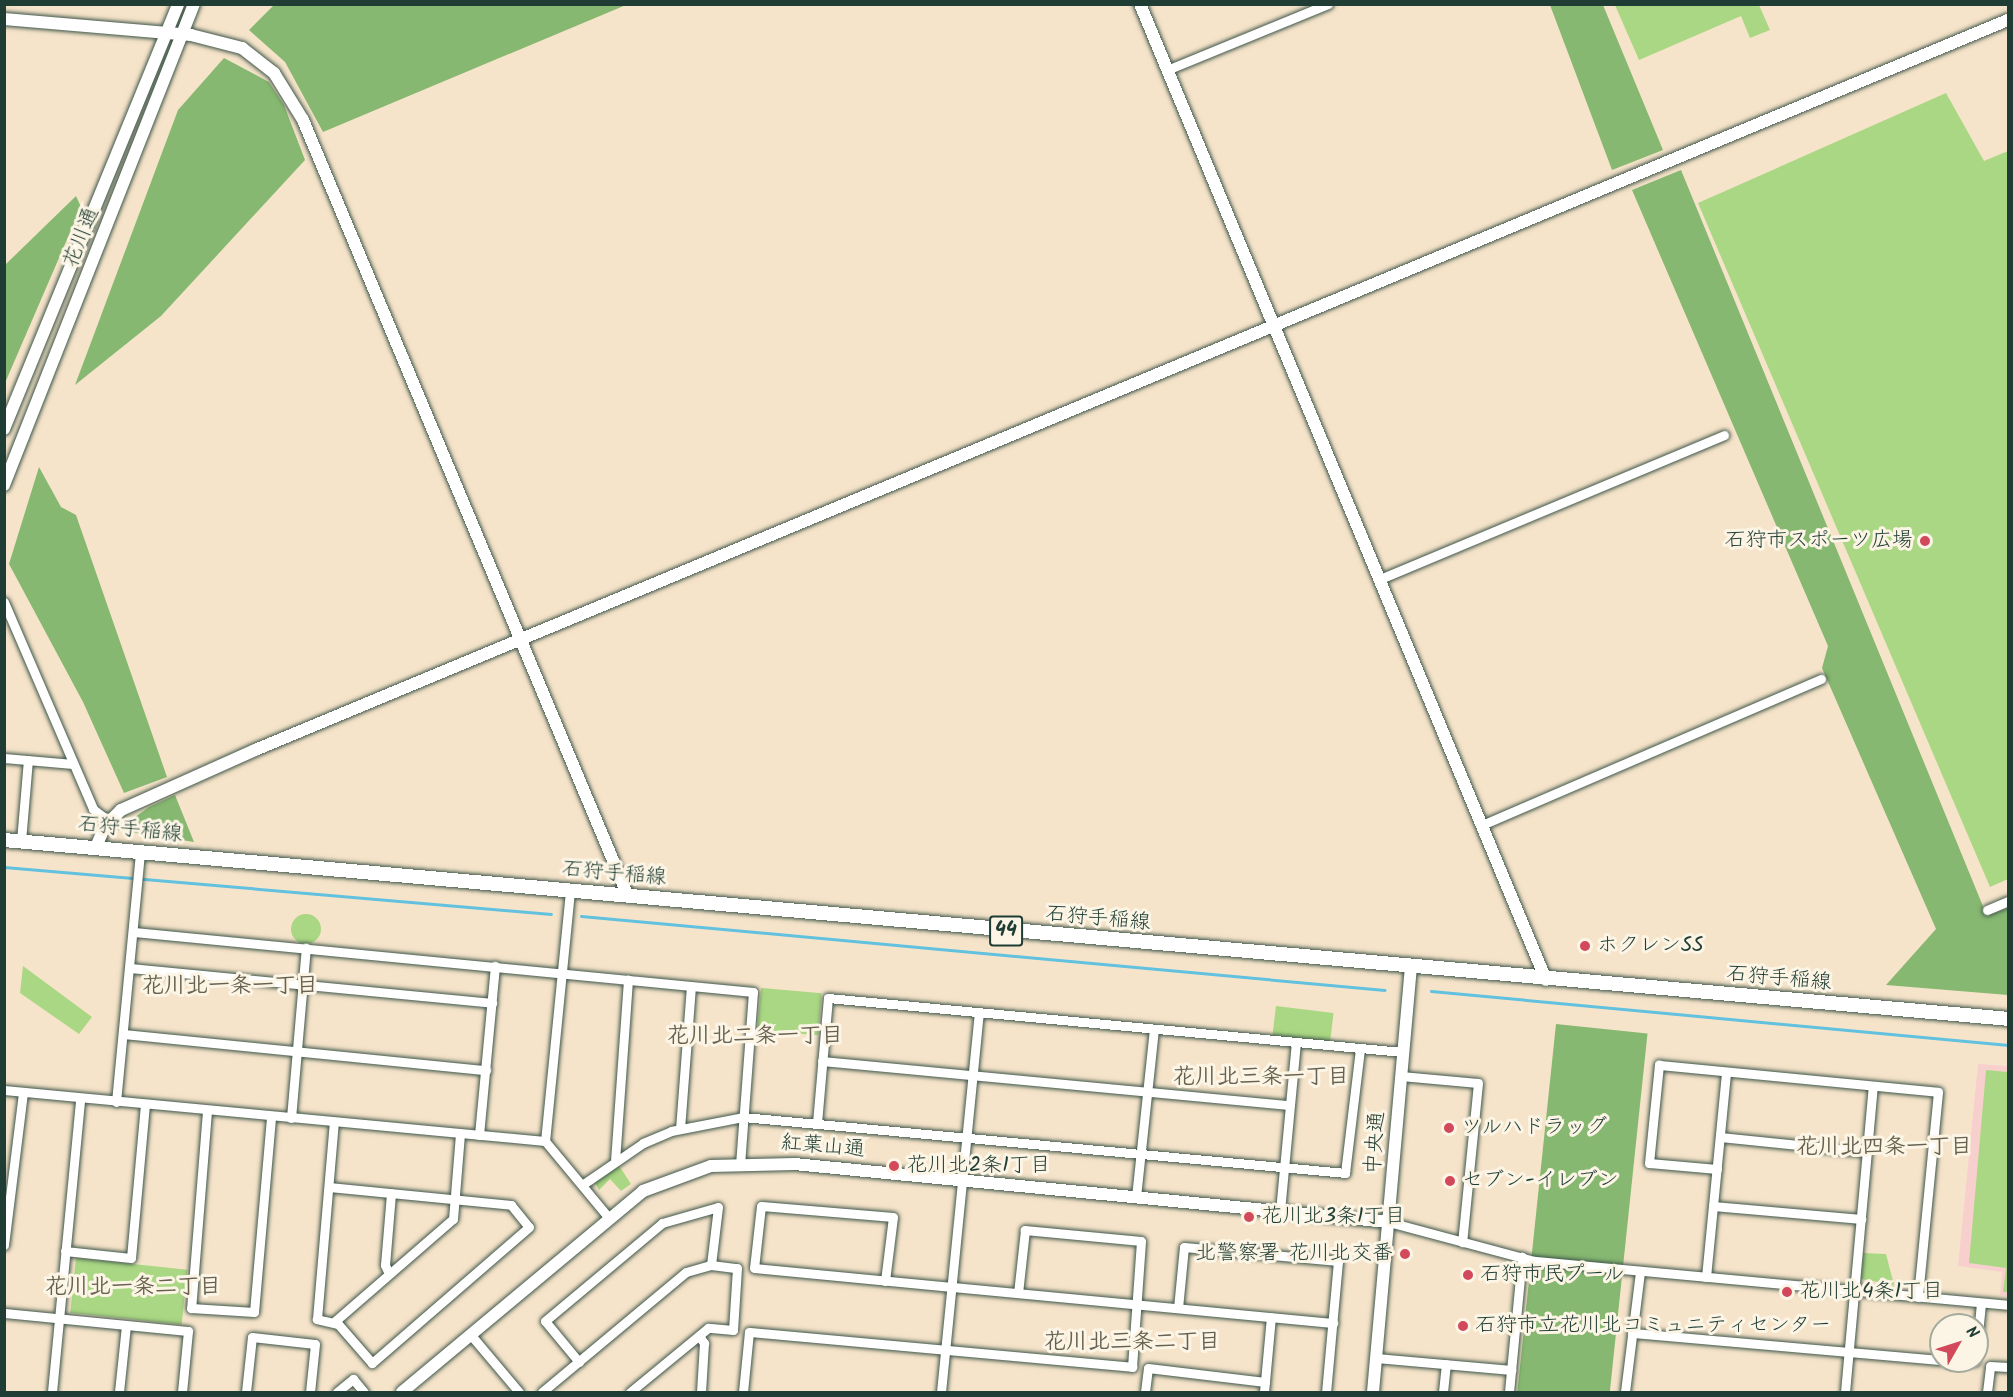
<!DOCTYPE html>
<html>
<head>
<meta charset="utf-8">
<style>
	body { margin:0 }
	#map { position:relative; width:2013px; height:1397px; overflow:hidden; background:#f6e4ca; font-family:Kalam,"Klee One",sans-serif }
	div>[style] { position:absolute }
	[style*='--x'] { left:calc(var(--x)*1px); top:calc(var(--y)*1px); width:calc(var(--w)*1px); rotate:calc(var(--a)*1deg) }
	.built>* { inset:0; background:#f7d0cd }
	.green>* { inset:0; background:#aad783; transform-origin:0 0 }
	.round { border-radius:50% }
	.forest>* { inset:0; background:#87b871; transform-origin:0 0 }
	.stream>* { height:3px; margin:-1.5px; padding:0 1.5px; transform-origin:1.5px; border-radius:1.5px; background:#61c1df }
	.roads { filter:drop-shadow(0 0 2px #3f564a) drop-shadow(0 0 2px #3f564a) }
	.street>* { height:9px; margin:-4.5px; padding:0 4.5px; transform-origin:4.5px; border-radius:4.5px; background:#fff }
	.secondary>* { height:12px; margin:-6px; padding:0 6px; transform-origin:6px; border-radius:6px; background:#fff }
	.primary>* { height:14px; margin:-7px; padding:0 7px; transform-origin:7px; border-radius:7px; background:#fff }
	.dots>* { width:16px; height:16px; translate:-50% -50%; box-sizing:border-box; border:3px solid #fcf5e5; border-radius:50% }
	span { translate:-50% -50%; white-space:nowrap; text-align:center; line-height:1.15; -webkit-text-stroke:6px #fcf5e5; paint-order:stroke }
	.shield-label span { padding:2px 4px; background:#fcf5e5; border:2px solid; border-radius:4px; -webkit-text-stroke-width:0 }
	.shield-label { font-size:20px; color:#1f3d34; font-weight:700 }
	.street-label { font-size:21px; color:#1f3d34 }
	.poi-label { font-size:21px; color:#1f3d34 }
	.right { translate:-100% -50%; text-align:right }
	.left { translate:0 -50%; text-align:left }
	.neighbourhood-label { font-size:22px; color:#666150; font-weight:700 }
	.frame { position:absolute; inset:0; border:6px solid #1f3d34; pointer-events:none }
	.north { position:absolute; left:1929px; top:1313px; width:60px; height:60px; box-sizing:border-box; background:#fcf5e5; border:2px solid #a4ab9e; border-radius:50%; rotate:51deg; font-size:16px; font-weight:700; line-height:24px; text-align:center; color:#1f3d34 }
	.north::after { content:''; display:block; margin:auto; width:21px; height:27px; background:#d1495b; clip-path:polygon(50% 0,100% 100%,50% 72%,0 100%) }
</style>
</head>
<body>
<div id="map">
	<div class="built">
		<i style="clip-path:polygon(1978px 1064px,2008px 1066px,2008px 1296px,2000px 1295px,2002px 1272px,1958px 1266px)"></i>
	</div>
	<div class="green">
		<i style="clip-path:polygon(1615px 5px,1759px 5px,1770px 30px,1750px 38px,1741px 16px,1639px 60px)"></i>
		<i style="clip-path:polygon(1946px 93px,1984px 161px,2008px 151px,2008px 879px,1990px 887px,1698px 203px)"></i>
		<i class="round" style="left:291px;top:914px;width:30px;height:30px"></i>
		<i style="clip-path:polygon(23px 966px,92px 1017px,79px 1034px,20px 993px)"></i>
		<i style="left:761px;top:988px;width:61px;height:42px;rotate:5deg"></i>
		<i style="left:1276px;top:1006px;width:58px;height:30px;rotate:7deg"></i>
		<i style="clip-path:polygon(1986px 1070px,2008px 1072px,2008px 1292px,2003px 1292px,2006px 1268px,1969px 1263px)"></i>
		<i style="clip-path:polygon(618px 1164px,631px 1184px,621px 1191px,610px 1179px,599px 1190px,594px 1181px)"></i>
		<i style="clip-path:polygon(1863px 1253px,1886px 1254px,1894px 1285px,1861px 1279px)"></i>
		<i style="left:76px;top:1258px;width:112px;height:55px;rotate:6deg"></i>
	</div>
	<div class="forest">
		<i style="clip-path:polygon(274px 5px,274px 4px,626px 5px,323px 132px,285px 62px,249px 30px)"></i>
		<i style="clip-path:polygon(1550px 5px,1603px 5px,1663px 150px,1612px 170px)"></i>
		<i style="clip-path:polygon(224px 58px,269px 82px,284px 105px,305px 160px,161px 316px,75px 385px,178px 110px)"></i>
		<i style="clip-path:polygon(1681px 170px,1987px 916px,2008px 908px,2008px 995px,1886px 985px,1936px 929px,1822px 668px,1828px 646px,1632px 190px)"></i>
		<i style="clip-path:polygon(76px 196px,81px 207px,5px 383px,5px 265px)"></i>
		<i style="clip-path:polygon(39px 467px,61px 507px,76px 515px,167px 777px,124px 793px,83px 702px,9px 564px)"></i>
		<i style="clip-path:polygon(175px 795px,194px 842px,117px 830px,149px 807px)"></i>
		<i style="left:1556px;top:1024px;width:92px;height:370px;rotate:6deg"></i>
	</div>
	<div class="stream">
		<i style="--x:4;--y:867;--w:549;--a:4.91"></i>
		<i style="--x:581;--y:916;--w:807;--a:5.26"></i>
		<i style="--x:1431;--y:991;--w:580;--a:5.35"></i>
	</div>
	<div class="roads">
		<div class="street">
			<i style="--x:1167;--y:70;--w:174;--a:-22.3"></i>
			<i style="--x:1380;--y:579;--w:373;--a:-22.7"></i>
			<i style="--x:4;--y:602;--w:225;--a:66.7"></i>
			<i style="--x:93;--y:809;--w:20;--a:37"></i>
			<i style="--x:4;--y:758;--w:69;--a:5"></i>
			<i style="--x:1484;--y:824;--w:367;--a:-23.3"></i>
			<i style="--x:21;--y:841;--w:81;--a:-85.1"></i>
			<i style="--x:570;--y:891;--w:251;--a:95.7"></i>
			<i style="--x:545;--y:1141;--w:100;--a:50.3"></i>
			<i style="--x:1987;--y:910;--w:23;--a:-23"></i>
			<i style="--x:134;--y:932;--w:622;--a:5.54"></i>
			<i style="--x:753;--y:992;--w:171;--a:94.3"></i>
			<i style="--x:130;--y:968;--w:364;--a:5.5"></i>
			<i style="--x:123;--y:1034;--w:365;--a:5.7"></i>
			<i style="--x:822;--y:1061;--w:469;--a:5.4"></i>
			<i style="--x:1401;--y:1076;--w:77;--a:5.2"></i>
			<i style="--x:1478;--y:1083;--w:160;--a:95.7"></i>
			<i style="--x:4;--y:1090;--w:543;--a:5.39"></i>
			<i style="--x:116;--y:1102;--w:250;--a:-84.5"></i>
			<i style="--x:207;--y:1111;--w:198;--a:94.6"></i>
			<i style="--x:191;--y:1308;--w:63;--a:3.6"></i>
			<i style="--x:254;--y:1312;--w:197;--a:-85"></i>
			<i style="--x:291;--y:1118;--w:171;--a:-85"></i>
			<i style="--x:817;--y:1123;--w:125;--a:-85"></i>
			<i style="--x:828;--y:998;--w:578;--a:5.37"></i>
			<i style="--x:680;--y:1129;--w:143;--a:-85.6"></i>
			<i style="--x:479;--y:1135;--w:170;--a:-84.6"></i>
			<i style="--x:1720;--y:1137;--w:148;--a:5.8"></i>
			<i style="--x:615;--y:1161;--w:182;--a:-85.9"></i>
			<i style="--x:1717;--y:1169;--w:68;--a:-175"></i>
			<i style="--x:1649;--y:1163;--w:99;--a:-84.2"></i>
			<i style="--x:1659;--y:1065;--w:280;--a:5.5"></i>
			<i style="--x:1938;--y:1092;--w:206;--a:95.6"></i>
			<i style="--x:582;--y:1185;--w:74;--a:-34.5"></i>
			<i style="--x:643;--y:1143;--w:30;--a:-23"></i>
			<i style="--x:671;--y:1131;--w:73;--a:-11"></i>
			<i style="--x:743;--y:1117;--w:605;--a:5.31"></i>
			<i style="--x:1345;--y:1173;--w:125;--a:-83.1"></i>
			<i style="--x:329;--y:1187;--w:183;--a:5.6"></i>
			<i style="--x:511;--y:1205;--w:28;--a:51"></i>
			<i style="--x:529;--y:1227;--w:208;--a:139.1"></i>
			<i style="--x:372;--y:1363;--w:52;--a:-131.1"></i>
			<i style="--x:338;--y:1324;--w:22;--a:-167"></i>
			<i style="--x:317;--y:1319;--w:198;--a:-85.1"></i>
			<i style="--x:1136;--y:1197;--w:169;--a:-83.9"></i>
			<i style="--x:1713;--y:1206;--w:149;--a:5"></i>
			<i style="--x:1280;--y:1211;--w:169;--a:-84.6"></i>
			<i style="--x:1389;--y:1222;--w:151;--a:15"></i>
			<i style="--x:1535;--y:1261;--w:475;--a:5.3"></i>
			<i style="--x:4;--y:1245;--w:153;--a:-82.9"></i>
			<i style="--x:65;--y:1251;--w:66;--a:6.1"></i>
			<i style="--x:131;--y:1258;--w:154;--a:-84.8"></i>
			<i style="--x:389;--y:1274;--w:10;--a:-114"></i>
			<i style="--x:385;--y:1265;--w:72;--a:-85.2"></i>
			<i style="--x:1706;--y:1277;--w:206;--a:-84.4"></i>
			<i style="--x:885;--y:1281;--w:64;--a:-82.9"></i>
			<i style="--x:893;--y:1217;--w:132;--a:-175.2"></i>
			<i style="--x:761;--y:1206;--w:62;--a:96.4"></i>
			<i style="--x:754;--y:1268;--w:199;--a:5.5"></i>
			<i style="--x:952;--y:1287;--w:383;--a:5.4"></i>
			<i style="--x:1178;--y:1308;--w:61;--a:-84.4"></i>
			<i style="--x:1184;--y:1247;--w:155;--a:5.2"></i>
			<i style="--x:1338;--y:1261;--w:132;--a:95.2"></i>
			<i style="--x:4;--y:1313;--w:185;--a:5.6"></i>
			<i style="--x:188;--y:1331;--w:61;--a:95.6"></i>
			<i style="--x:334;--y:1322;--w:157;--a:-40.9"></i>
			<i style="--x:453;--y:1219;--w:86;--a:-85.3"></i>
			<i style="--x:1632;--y:1333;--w:310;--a:5"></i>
			<i style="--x:470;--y:1334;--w:76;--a:49.8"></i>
			<i style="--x:699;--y:1336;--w:9;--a:54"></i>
			<i style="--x:704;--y:1343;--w:49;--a:93.5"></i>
			<i style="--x:1977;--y:1344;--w:41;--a:-84.4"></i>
			<i style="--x:1376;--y:1358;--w:136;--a:5.1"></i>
			<i style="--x:1947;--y:1361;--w:28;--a:0"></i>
			<i style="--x:579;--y:1362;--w:53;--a:-129.7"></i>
			<i style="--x:545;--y:1321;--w:153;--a:-39.9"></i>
			<i style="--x:662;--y:1223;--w:58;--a:-15.9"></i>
			<i style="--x:718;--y:1207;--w:58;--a:96.9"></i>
			<i style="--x:52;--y:1392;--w:294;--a:-84.5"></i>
			<i style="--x:119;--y:1392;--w:67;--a:-84"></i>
			<i style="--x:246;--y:1392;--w:55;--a:-83.8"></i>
			<i style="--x:252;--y:1337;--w:63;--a:6.3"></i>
			<i style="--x:315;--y:1344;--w:48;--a:95.9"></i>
			<i style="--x:337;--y:1392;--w:21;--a:-39"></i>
			<i style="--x:353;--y:1379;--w:17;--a:50"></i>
			<i style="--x:542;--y:1392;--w:187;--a:-39.8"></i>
			<i style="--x:686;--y:1272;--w:26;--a:-16"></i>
			<i style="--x:711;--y:1265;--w:26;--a:7"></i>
			<i style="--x:737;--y:1268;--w:62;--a:93.7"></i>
			<i style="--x:733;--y:1330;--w:25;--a:-175"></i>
			<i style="--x:708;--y:1328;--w:101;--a:140.6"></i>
			<i style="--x:743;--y:1392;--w:60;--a:-84.3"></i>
			<i style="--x:749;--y:1332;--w:385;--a:5.2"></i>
			<i style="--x:1132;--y:1367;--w:126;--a:-85.9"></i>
			<i style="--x:1141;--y:1241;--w:117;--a:-174.6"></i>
			<i style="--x:1025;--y:1230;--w:63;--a:96.3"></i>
			<i style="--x:941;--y:1392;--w:381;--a:-84.3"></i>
			<i style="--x:1145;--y:1392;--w:24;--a:-83"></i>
			<i style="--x:1148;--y:1368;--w:118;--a:6.8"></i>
			<i style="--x:1264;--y:1392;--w:75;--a:-84.7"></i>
			<i style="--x:1443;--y:1392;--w:28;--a:-84"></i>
			<i style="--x:1509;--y:1392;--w:136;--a:-84.5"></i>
			<i style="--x:1625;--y:1392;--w:122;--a:-82.9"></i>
			<i style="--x:1845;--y:1392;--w:306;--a:-84.8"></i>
			<i style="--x:1987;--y:1392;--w:26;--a:-83"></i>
			<i style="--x:1990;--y:1366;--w:18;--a:3"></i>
		</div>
		<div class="secondary">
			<i style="--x:1140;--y:4;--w:1057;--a:67.41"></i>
			<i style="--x:4;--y:19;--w:188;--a:4.9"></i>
			<i style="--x:191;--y:35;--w:53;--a:14.3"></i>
			<i style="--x:242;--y:48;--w:41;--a:38"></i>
			<i style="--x:274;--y:73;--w:55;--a:58.3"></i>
			<i style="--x:303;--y:120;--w:841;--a:67.28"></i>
			<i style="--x:4;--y:429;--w:459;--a:-67.7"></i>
			<i style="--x:4;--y:485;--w:517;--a:-68.45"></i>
			<i style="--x:96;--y:847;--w:23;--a:-67"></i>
			<i style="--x:105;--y:826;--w:23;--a:-45"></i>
			<i style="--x:121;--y:810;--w:147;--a:-24.1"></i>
			<i style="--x:255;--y:750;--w:1899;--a:-22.61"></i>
			<i style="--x:402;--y:1392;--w:314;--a:-39.8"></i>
			<i style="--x:643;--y:1191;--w:72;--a:-20.2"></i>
			<i style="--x:711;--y:1166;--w:83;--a:-1.4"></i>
			<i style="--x:794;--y:1164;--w:598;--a:5.57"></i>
			<i style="--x:1373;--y:1392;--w:426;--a:-84.9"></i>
		</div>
		<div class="primary">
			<i style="--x:4;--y:840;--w:2012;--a:5.1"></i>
		</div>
	</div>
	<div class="dots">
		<i style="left:1925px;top:541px;background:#d1495b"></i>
		<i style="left:1585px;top:946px;background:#d1495b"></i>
		<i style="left:1449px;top:1128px;background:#d1495b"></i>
		<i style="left:894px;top:1166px;background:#d1495b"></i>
		<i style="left:1450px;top:1181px;background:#d1495b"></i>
		<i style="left:1249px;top:1217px;background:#d1495b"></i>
		<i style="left:1405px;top:1254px;background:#d1495b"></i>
		<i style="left:1468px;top:1275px;background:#d1495b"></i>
		<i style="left:1787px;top:1292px;background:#d1495b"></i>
		<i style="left:1463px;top:1326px;background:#d1495b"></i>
	</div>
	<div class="shield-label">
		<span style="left:1006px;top:931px">44</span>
	</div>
	<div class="street-label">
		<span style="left:82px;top:238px;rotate:-68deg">花川通</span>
		<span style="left:130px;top:830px;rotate:6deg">石狩手稲線</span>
		<span style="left:614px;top:874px;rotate:5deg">石狩手稲線</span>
		<span style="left:1098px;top:919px;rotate:5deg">石狩手稲線</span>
		<span style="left:1779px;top:979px;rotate:5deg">石狩手稲線</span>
		<span style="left:1376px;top:1143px;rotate:-86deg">中央通</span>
		<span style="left:823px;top:1147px;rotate:5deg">紅葉山通</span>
	</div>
	<div class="poi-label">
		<span class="right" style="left:1913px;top:541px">石狩市スポーツ広場</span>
		<span class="left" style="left:1597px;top:946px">ホクレンSS</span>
		<span class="left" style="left:1461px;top:1128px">ツルハドラッグ</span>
		<span class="left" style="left:906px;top:1166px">花川北2条1丁目</span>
		<span class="left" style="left:1462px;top:1181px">セブン-イレブン</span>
		<span class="left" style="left:1261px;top:1217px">花川北3条1丁目</span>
		<span class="right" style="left:1393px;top:1254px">北警察署 花川北交番</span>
		<span class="left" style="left:1480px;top:1275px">石狩市民プール</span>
		<span class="left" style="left:1799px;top:1292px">花川北4条1丁目</span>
		<span class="left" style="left:1475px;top:1326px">石狩市立花川北コミュニティセンター</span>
	</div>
	<div class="neighbourhood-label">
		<span style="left:230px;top:987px">花川北一条一丁目</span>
		<span style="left:755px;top:1037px">花川北二条一丁目</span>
		<span style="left:1261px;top:1078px">花川北三条一丁目</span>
		<span style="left:1884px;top:1148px">花川北四条一丁目</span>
		<span style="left:133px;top:1288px">花川北一条二丁目</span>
		<span style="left:1132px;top:1343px">花川北三条二丁目</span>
	</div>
	<div class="frame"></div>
	<div class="north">N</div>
</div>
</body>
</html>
